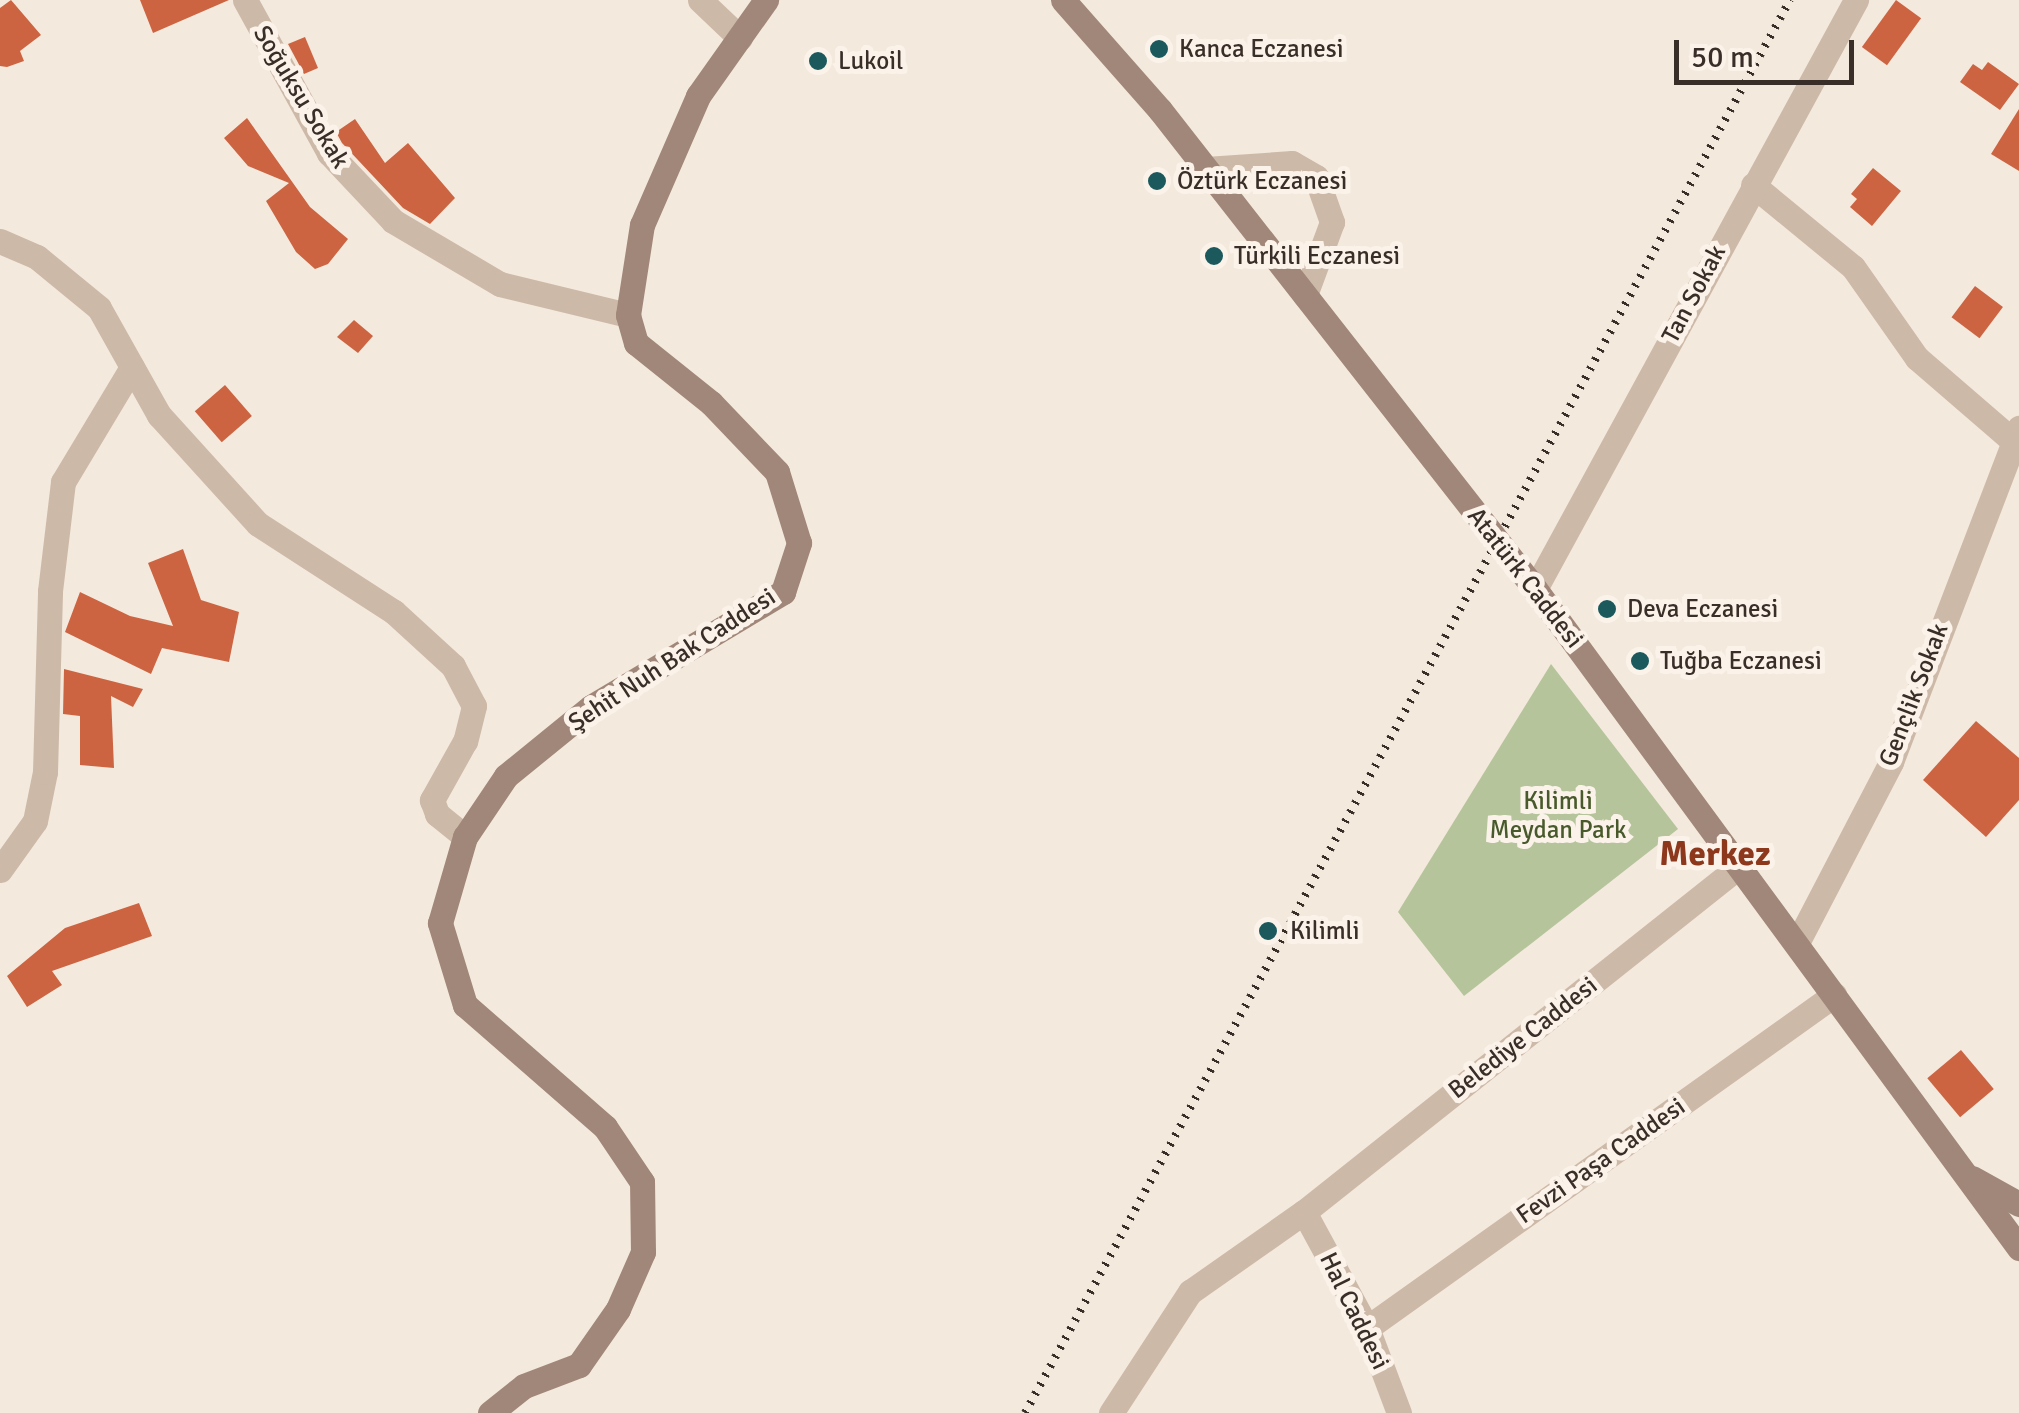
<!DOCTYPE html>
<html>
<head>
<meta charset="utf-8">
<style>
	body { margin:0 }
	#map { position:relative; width:2019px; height:1413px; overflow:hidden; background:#f4e9dd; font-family:Signika,sans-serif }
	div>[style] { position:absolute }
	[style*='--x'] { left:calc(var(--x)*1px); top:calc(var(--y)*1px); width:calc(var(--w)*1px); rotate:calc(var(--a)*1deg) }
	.green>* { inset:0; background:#b6c49c }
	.building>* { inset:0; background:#cc6442; transform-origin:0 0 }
	.minor>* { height:25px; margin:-12.5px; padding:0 12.5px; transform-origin:12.5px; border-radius:12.5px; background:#cdb9a8 }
	.tertiary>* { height:25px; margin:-12.5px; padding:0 12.5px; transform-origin:12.5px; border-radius:12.5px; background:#cdb9a8 }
	.secondary>* { height:25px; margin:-12.5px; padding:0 12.5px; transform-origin:12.5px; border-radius:12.5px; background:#a18779 }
	.rail>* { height:8px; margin-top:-4px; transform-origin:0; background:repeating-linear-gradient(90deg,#392e28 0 2.5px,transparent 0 10.5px) }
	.dots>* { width:28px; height:28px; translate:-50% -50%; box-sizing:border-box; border:5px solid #fbf3ea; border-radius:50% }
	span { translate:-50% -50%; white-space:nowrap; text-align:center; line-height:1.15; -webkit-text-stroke:10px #fbf3ea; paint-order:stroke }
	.poi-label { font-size:25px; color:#392e28 }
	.left { translate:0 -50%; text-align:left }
	.street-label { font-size:25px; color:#392e28 }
	.park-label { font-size:25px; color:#48592b }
	.district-label { font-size:35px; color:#8d381d; font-weight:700 }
	.scale { position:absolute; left:1674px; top:40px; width:180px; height:45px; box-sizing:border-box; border:5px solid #392e28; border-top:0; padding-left:12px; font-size:30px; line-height:35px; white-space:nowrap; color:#392e28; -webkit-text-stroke:8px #fbf3ea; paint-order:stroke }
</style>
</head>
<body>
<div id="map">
	<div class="green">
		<i style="clip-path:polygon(1551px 664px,1678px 829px,1464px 996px,1398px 912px)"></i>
	</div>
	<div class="building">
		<i style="clip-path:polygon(11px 0,41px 35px,20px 51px,24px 61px,7px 67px,0 66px,0 8px)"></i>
		<i style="clip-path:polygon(140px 0,229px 0,153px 33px)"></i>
		<i style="left:1896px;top:0;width:31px;height:58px;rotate:36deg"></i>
		<i style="clip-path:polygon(305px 37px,318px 68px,304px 74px,288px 44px)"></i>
		<i style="clip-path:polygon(1988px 62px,2019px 84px,2000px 110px,1960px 82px,1973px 64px,1982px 70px)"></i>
		<i style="clip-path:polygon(2019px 109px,2019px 171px,1991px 154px)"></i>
		<i style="clip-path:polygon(247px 118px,310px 207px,348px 239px,328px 264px,315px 269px,296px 252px,266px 201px,289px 183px,248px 166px,224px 138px)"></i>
		<i style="clip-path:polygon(355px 119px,385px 163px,408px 143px,455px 198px,430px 224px,403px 208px,342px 143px,336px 132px)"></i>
		<i style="clip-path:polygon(1873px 168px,1901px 191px,1872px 226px,1850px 207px,1857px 199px,1851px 194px)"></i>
		<i style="left:1975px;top:286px;width:35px;height:39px;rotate:37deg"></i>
		<i style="clip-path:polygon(354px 320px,373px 336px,358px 353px,337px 337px)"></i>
		<i style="left:225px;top:385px;width:41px;height:40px;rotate:49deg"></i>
		<i style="clip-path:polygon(183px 549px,201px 600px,239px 612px,229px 662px,162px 648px,151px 674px,65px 632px,80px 592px,130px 616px,173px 626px,148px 563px)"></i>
		<i style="clip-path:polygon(64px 669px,143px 689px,133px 707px,111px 696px,114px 768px,80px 765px,80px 716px,63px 714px)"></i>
		<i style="clip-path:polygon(1976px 721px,2019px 758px,2019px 800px,1986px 837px,1923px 780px)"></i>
		<i style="clip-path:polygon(139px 903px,152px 936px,52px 971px,62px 985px,27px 1007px,7px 976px,65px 928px)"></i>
		<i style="left:1961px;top:1050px;width:51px;height:44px;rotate:50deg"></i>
	</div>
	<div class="minor">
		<i style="--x:245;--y:0;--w:175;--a:61.2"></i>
		<i style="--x:329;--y:153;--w:93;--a:46.7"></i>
		<i style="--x:393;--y:221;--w:124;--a:30.5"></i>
		<i style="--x:500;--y:284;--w:132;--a:13.6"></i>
		<i style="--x:700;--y:0;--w:55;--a:43.5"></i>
		<i style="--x:1206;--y:169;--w:86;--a:-4"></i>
		<i style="--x:1292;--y:163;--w:28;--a:30"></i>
		<i style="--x:1316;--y:177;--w:48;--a:70.4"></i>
		<i style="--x:1332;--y:222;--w:78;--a:110.3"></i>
		<i style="--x:1753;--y:185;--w:129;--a:39.4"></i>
		<i style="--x:1853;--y:267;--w:111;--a:54.9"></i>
		<i style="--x:1917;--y:358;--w:135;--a:40.8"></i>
		<i style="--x:1535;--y:589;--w:671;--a:-61.41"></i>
		<i style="--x:1798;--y:941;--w:202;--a:-62.5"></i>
		<i style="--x:1891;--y:762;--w:358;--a:-69"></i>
		<i style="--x:1111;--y:1413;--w:145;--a:-56.9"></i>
		<i style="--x:1190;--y:1292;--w:139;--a:-35.1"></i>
	</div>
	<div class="tertiary">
		<i style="--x:0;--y:241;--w:40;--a:23.4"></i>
		<i style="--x:37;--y:257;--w:80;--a:39.4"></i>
		<i style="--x:99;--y:308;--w:123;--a:60.7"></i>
		<i style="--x:159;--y:415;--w:147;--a:47.8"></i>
		<i style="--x:258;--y:524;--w:162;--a:32.9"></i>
		<i style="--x:394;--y:612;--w:80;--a:42.5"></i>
		<i style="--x:453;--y:666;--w:45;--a:62.3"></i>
		<i style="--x:474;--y:706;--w:36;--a:104"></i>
		<i style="--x:465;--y:741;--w:68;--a:119.2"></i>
		<i style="--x:432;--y:800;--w:15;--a:70"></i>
		<i style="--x:437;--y:814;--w:36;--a:39"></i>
		<i style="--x:0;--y:870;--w:60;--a:-54.5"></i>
		<i style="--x:35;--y:821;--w:50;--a:-78.5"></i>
		<i style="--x:45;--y:772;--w:181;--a:-88.4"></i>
		<i style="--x:50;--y:591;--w:110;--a:-83.2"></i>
		<i style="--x:63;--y:482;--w:134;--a:-59"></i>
		<i style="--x:1367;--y:1328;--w:574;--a:-35.49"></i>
		<i style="--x:1399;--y:1413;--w:91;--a:-110.6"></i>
		<i style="--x:1367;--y:1328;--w:132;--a:-118.5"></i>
		<i style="--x:1304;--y:1212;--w:559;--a:-38.47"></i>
	</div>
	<div class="secondary">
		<i style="--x:1063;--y:0;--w:147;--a:48.6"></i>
		<i style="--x:1160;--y:110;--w:608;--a:51.94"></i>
		<i style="--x:1535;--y:589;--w:818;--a:53.7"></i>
		<i style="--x:1972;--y:1178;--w:54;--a:29"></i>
		<i style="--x:490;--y:1413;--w:43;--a:-38.5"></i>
		<i style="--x:524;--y:1386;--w:59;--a:-20.9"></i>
		<i style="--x:579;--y:1365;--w:68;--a:-55.1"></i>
		<i style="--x:618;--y:1309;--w:62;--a:-66.3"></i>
		<i style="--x:643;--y:1252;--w:70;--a:-90.8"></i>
		<i style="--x:642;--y:1182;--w:66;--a:-123.9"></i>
		<i style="--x:605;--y:1127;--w:186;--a:-138.9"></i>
		<i style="--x:465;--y:1005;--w:86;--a:-107"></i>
		<i style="--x:440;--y:923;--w:90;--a:-73.8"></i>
		<i style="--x:465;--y:837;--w:73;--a:-56.1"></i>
		<i style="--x:506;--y:776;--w:109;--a:-39.1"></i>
		<i style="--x:591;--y:707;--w:224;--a:-30.9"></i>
		<i style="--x:783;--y:592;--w:52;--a:-71.9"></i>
		<i style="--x:799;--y:543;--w:74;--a:-107.2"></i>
		<i style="--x:777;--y:472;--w:95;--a:-133.7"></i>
		<i style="--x:711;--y:403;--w:96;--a:-141.3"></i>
		<i style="--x:636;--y:343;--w:29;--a:-106"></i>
		<i style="--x:628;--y:315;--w:91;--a:-81.2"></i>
		<i style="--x:642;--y:225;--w:141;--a:-66.5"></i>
		<i style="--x:698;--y:96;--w:118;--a:-54.7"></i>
	</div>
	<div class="rail">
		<i style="--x:1025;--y:1413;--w:1607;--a:-61.57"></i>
	</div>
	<div class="dots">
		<i style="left:1159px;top:49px;background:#1b595d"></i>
		<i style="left:818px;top:61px;background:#1b595d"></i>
		<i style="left:1157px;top:181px;background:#1b595d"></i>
		<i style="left:1214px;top:256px;background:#1b595d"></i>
		<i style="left:1607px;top:609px;background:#1b595d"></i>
		<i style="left:1640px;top:661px;background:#1b595d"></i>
		<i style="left:1268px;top:931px;background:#1b595d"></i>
	</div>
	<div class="poi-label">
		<span class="left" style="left:1179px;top:49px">Kanca Eczanesi</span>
		<span class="left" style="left:838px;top:61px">Lukoil</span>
		<span class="left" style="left:1177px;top:181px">Öztürk Eczanesi</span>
		<span class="left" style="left:1234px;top:256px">Türkili Eczanesi</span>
		<span class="left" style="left:1627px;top:609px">Deva Eczanesi</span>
		<span class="left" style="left:1660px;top:661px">Tuğba Eczanesi</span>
		<span class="left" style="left:1290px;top:931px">Kilimli</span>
	</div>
	<div class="street-label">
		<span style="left:301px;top:97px;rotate:59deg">Soğuksu Sokak</span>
		<span style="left:1694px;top:294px;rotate:-62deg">Tan Sokak</span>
		<span style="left:1525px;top:578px;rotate:52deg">Atatürk Caddesi</span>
		<span style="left:672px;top:660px;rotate:-33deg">Şehit Nuh Bak Caddesi</span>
		<span style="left:1914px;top:695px;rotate:-69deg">Gençlik Sokak</span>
		<span style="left:1523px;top:1038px;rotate:-38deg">Belediye Caddesi</span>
		<span style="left:1601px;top:1161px;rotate:-35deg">Fevzi Paşa Caddesi</span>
		<span style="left:1354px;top:1311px;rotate:64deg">Hal Caddesi</span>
	</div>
	<div class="park-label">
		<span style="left:1558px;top:816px">Kilimli<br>Meydan Park</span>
	</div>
	<div class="district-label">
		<span style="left:1715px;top:854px">Merkez</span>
	</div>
	<div class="scale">50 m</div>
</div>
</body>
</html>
